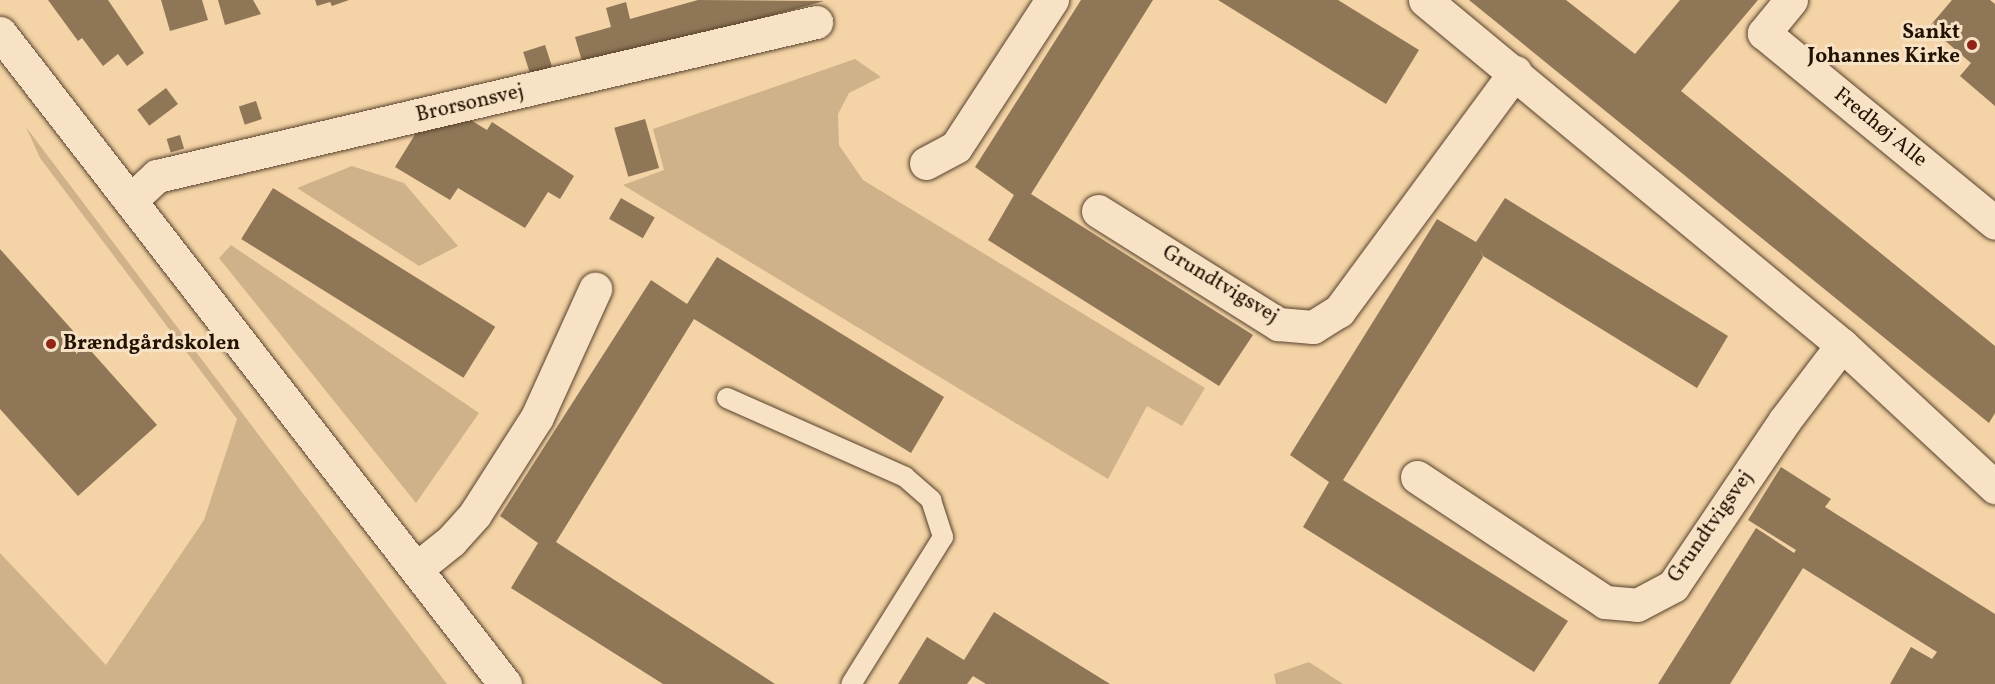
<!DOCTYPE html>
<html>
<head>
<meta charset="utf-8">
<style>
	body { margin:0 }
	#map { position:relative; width:1995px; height:684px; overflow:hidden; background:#f4d3a6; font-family:Vollkorn,serif }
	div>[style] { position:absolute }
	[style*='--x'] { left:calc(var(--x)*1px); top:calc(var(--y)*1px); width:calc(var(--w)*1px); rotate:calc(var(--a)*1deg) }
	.green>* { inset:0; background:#d0b28a }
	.building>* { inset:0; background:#8f7657; transform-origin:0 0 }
	.roads { filter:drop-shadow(0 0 2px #56422b) drop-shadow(0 0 2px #56422b) }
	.lane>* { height:20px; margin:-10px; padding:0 10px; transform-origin:10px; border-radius:10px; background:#f8e2c5 }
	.street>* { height:33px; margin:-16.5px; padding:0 16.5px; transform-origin:16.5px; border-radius:16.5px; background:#f8e2c5 }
	.secondary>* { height:33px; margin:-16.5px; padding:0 16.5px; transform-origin:16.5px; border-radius:16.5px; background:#f8e2c5 }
	.dots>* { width:16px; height:16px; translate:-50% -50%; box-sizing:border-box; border:3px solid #f8e2c5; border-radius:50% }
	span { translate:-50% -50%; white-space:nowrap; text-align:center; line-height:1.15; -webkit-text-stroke:6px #f8e2c5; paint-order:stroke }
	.poi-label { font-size:21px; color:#221202; font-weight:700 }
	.right { translate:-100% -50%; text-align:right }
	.left { translate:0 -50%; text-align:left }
	.street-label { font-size:21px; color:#221202 }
</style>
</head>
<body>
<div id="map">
	<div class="green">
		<i style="clip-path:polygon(855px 59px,881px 77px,849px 93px,838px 114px,839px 145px,863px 180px,1205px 388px,1182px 426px,1147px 406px,1108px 479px,623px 185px,664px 170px,653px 129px)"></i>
		<i style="clip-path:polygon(26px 127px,447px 684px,0 684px,0 553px,106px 665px,204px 520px,237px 419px,40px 158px)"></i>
		<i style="clip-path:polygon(352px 166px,404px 183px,458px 246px,419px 266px,297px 188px)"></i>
		<i style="clip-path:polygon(231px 245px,479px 413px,416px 503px,219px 258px)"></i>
		<i style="clip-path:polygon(1309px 662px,1343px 684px,1276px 684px,1274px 674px)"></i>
	</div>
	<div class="building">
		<i style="clip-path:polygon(48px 0,108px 0,144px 53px,127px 66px,118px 54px,103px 66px,82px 38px,78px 41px)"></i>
		<i style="clip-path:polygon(161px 0,202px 0,208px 20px,170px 31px)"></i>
		<i style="clip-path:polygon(218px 0,253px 0,261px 14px,225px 25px)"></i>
		<i style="clip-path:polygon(315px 0,349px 0,332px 6px,330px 2px,317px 6px)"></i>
		<i style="clip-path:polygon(698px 0,824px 1px,584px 68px,575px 37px,611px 27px,606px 8px,626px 2px,630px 19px)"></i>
		<i style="clip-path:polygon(1081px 0,1153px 0,1031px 194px,1253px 335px,1219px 386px,988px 240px,1014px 195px,975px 167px)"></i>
		<i style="clip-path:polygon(1218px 0,1338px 0,1419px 50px,1386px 104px)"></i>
		<i style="clip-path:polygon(1469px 0,1566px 0,1635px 54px,1680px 0,1758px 0,1681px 91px,1995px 346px,1995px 413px,1989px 423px)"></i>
		<i style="clip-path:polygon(1952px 0,1990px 0,1995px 4px,1995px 106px,1960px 76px,1971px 63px,1929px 27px)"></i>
		<i style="left:545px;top:45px;width:23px;height:23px;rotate:72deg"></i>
		<i style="left:166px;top:88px;width:20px;height:36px;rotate:53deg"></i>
		<i style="left:256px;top:101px;width:19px;height:18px;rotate:72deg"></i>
		<i style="clip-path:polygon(464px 116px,487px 130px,492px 122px,574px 176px,560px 199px,548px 192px,525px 228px,458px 188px,450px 200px,395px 167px,419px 128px)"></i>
		<i style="left:645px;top:119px;width:51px;height:32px;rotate:74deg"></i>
		<i style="left:180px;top:135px;width:14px;height:14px;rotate:73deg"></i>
		<i style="left:273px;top:188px;width:262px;height:60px;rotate:32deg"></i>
		<i style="left:621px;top:198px;width:39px;height:24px;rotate:30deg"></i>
		<i style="clip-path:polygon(1505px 198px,1728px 336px,1697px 388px,1483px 256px,1480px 249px,1483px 257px,1343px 480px,1568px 621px,1534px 672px,1303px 527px,1329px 482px,1290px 455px,1437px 219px,1476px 242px)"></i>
		<i style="clip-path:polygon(0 249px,157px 425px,78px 496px,0 409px)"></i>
		<i style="clip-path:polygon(717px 257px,944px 397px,911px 453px,694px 319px,556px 542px,775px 684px,663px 684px,511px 588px,538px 543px,500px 516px,651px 280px,687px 304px)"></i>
		<i style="clip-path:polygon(1781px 467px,1831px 499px,1825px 507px,1995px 614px,1995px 684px,1890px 684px,1911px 647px,1932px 659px,1937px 652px,1803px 568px,1730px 684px,1658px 684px,1756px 528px,1794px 553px,1796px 550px,1748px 520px)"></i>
		<i style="clip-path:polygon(994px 612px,1110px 684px,986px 684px,973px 676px,967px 684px,898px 684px,927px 637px,964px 660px)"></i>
	</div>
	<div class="roads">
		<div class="lane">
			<i style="--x:727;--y:398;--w:195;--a:23.9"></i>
			<i style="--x:905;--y:477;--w:35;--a:41"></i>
			<i style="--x:931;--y:500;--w:39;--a:72"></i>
			<i style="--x:943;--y:537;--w:173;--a:122"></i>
		</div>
		<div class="street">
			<i style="--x:1425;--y:0;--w:541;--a:39.6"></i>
			<i style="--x:1842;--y:345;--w:209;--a:42.9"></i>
			<i style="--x:1791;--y:0;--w:43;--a:129.3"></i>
			<i style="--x:1764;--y:33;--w:299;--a:39.4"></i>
			<i style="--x:926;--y:163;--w:34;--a:-28"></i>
			<i style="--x:956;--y:147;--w:176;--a:-56.9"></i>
			<i style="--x:132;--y:199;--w:34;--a:-43"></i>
			<i style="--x:157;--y:176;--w:677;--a:-13.15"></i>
			<i style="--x:1098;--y:211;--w:213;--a:32.1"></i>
			<i style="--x:1278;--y:324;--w:35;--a:5"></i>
			<i style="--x:1313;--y:327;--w:31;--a:-32"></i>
			<i style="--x:1339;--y:311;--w:297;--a:-53.6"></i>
			<i style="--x:1417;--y:477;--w:226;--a:33.6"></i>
			<i style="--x:1605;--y:602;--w:32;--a:5"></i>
			<i style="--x:1637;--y:605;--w:41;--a:-27.8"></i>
			<i style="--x:1673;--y:586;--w:200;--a:-56"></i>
			<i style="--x:1785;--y:420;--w:94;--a:-52.8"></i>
			<i style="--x:416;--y:569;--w:45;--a:-38.7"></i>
			<i style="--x:451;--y:541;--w:36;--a:-48"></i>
			<i style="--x:475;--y:514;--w:115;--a:-57.4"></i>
			<i style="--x:537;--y:417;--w:141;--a:-65.6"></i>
		</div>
		<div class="secondary">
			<i style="--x:0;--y:33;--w:824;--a:52.2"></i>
		</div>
	</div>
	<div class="dots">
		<i style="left:1972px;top:45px;background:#8f2418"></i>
		<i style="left:51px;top:344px;background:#8f2418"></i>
	</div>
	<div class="poi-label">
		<span class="right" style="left:1960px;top:45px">Sankt<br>Johannes Kirke</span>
		<span class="left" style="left:63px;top:344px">Brændgårdskolen</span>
	</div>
	<div class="street-label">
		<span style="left:470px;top:104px;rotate:-13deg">Brorsonsvej</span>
		<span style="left:1880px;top:128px;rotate:39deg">Fredhøj Alle</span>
		<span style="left:1220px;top:285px;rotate:31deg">Grundtvigsvej</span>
		<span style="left:1711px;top:527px;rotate:-55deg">Grundtvigsvej</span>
	</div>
</div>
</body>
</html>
